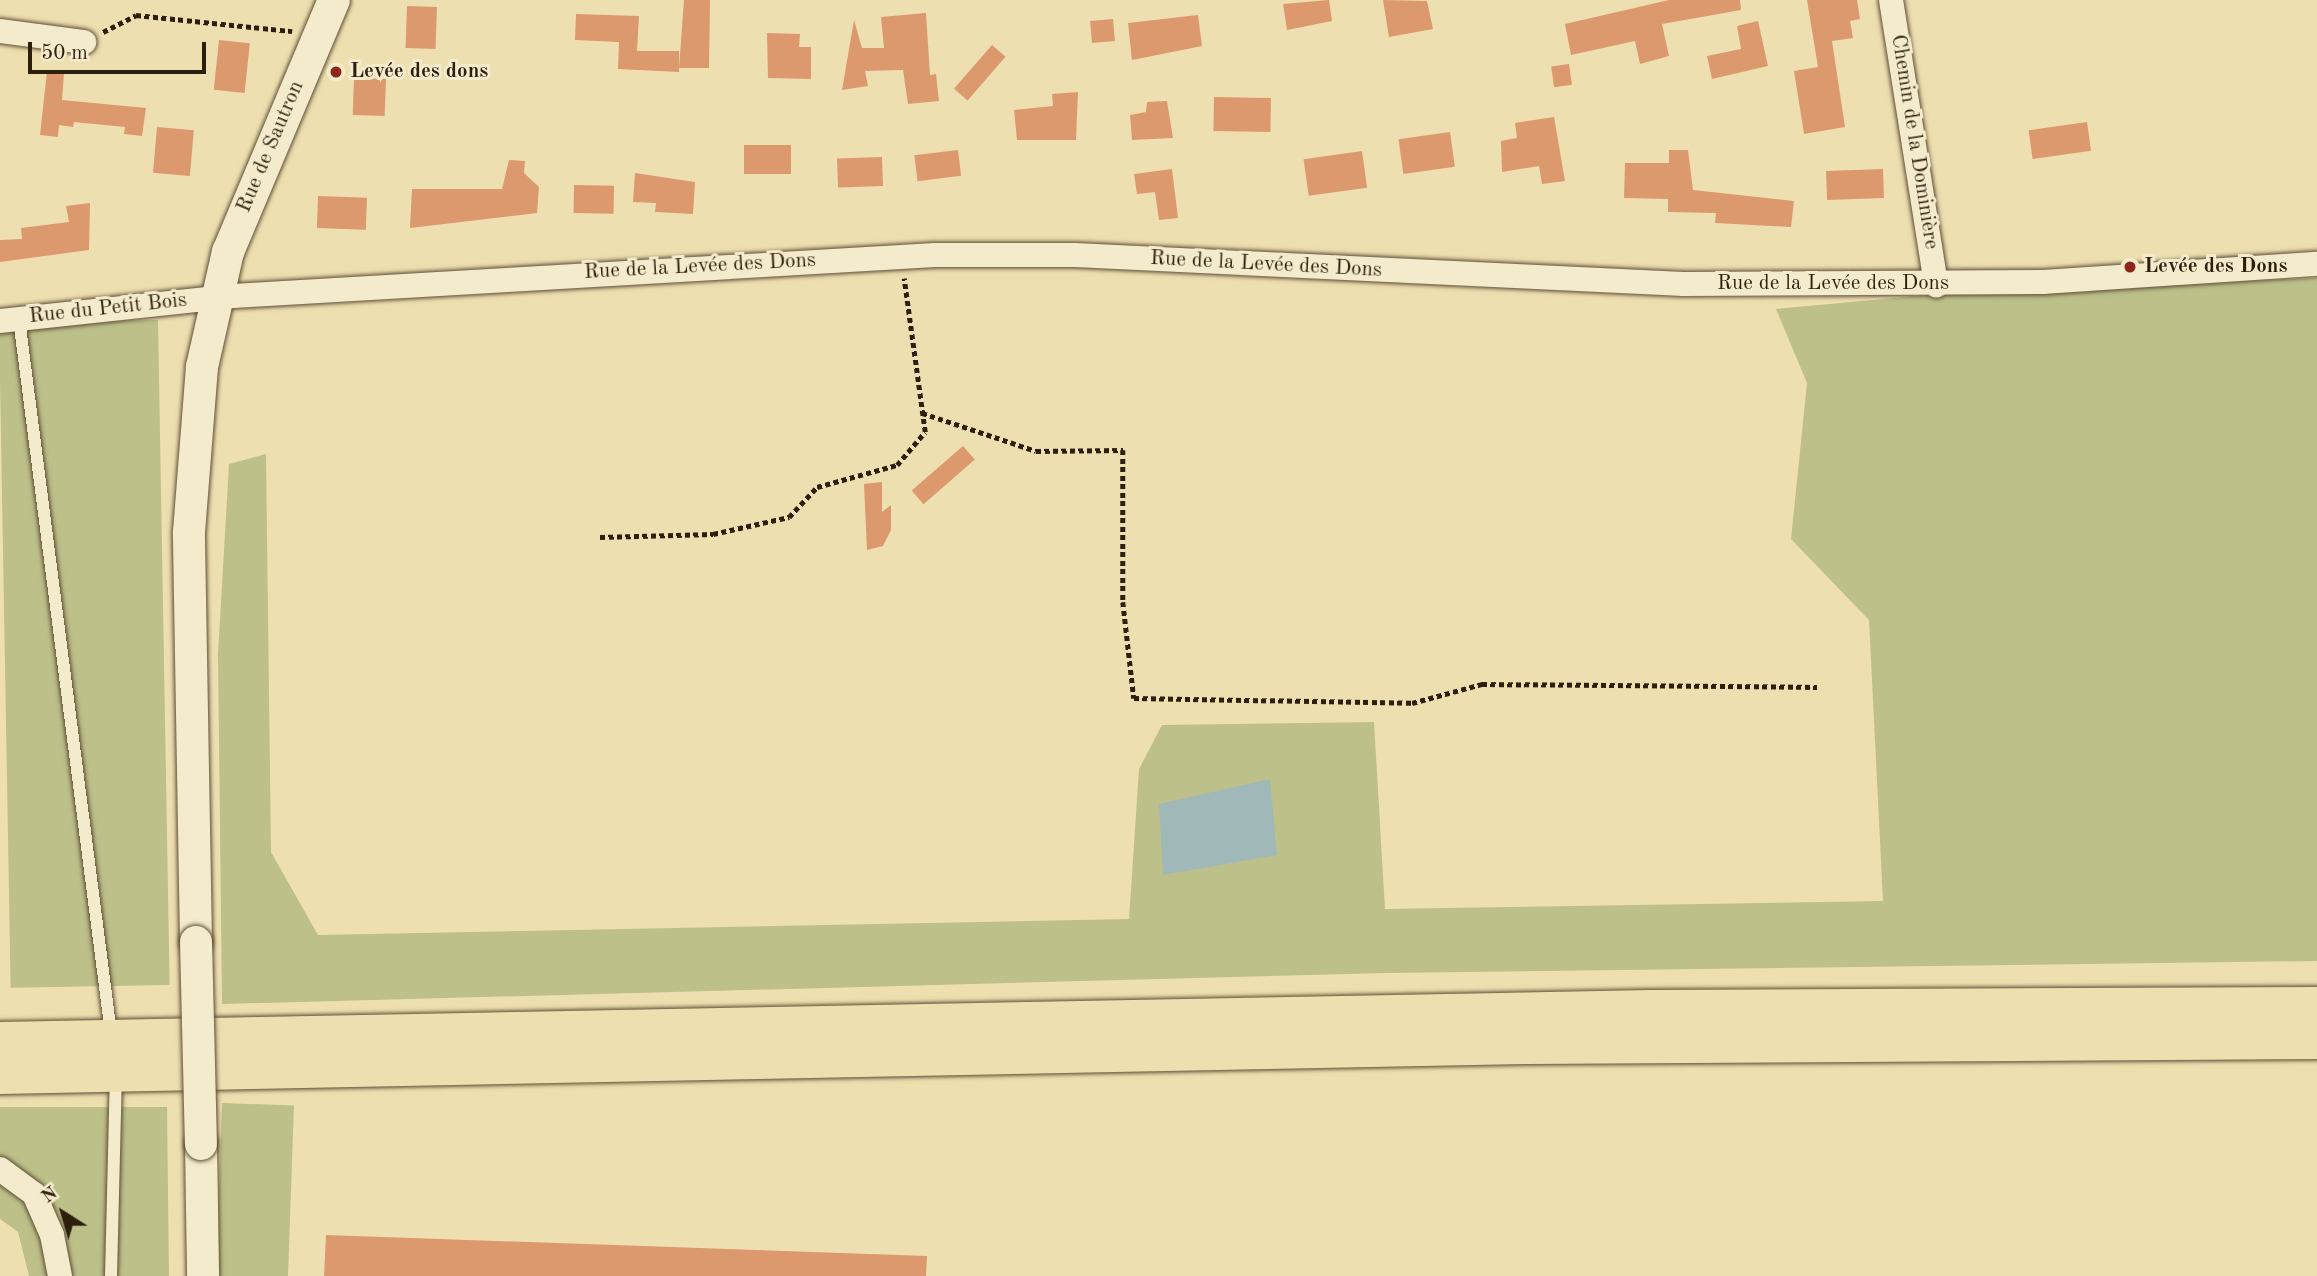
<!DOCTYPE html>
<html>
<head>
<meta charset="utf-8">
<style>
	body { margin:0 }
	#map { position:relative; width:2317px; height:1276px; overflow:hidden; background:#eedfb0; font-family:"Old Standard TT",serif }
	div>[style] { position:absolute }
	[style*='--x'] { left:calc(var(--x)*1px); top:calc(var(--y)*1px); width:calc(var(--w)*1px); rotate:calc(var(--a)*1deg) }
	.green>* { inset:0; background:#bdc088; transform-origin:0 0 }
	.water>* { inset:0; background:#a0b9b8 }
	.building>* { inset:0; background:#dd996e; transform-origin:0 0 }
	.path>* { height:4.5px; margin-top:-2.25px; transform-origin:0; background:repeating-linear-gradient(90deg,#2d1f0d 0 5px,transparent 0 8.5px) }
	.roads { filter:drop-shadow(0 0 2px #5d4f36) drop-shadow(0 0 2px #5d4f36) }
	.service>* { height:12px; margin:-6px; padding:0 6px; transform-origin:6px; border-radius:6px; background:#f4eacc }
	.minor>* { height:24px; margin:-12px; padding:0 12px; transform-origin:12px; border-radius:12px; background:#f4eacc }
	.tertiary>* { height:32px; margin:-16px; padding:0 16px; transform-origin:16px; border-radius:16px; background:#f4eacc }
	.trunk>* { height:38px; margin:-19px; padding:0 19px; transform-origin:19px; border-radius:19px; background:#eedfb0 }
	.bridges { filter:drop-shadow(0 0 2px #5d4f36) drop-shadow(0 0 2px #5d4f36) }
	.tertiary-bridge>* { height:32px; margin:-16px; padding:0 16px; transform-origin:16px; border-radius:16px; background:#f4eacc }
	.dots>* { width:19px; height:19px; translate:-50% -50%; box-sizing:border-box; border:4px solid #f4eacc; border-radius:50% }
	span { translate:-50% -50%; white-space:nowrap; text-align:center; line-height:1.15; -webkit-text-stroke:6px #f4eacc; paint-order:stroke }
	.poi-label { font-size:21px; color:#2d1f0d; font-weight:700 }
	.left { translate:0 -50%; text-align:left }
	.street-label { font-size:21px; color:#2d1f0d }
	.north { position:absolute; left:28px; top:1178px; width:70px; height:70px; -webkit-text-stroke:5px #f4eacc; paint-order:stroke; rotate:323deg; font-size:19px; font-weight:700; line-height:28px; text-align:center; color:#2d1f0d }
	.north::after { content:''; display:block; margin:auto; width:24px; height:32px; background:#2d1f0d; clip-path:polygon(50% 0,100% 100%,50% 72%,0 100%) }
	.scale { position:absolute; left:28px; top:42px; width:178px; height:32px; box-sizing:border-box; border:4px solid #2d1f0d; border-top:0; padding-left:9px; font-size:21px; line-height:24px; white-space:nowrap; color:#2d1f0d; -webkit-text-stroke:5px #f4eacc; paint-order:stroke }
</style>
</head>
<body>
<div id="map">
	<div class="green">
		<i style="clip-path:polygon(2317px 278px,2317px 961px,1387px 973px,222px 1004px,218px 654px,229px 464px,266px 454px,271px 852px,318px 935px,1129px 919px,1139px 769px,1162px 725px,1374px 722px,1385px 909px,1883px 901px,1869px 620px,1791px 539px,1807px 383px,1776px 309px,1916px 296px)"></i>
		<i style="left:158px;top:320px;width:665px;height:159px;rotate:89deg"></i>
		<i style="left:222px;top:1103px;width:72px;height:173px;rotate:2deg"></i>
		<i style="clip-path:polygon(0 1107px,167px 1107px,169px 1276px,29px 1276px,18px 1232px,0 1219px)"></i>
	</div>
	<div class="water">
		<i style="clip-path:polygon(1270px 779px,1277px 855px,1163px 875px,1159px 804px)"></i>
	</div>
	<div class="building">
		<i style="clip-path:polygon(684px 0,710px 0,709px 68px,679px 68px)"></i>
		<i style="clip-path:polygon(1329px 0,1332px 21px,1287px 30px,1283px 4px)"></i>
		<i style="clip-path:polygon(1383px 0,1427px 1px,1433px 29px,1389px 37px)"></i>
		<i style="clip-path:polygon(1669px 0,1740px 0,1741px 10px,1662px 24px,1669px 56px,1640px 64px,1635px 41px,1571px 55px,1565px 24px)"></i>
		<i style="clip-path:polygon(1807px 0,1857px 0,1860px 19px,1850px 21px,1853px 38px,1832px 41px,1845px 127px,1804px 134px,1794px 71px,1818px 67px)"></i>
		<i style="left:407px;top:6px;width:30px;height:42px;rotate:2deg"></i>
		<i style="clip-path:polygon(926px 13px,930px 75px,936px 74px,939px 101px,908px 104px,903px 70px,865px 71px,868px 86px,842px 90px,854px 20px,862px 48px,884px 48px,881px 17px)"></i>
		<i style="clip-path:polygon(576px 14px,639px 16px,637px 51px,679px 51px,679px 72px,618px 69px,619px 42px,575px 40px)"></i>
		<i style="clip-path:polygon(1198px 15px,1202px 46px,1132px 60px,1128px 23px)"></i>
		<i style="left:1113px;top:19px;width:22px;height:23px;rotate:85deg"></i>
		<i style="clip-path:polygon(1758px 21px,1768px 66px,1712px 79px,1707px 56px,1741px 49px,1737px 26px)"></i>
		<i style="clip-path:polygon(767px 33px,800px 34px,799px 47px,811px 47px,811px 79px,768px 78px)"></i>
		<i style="left:219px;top:40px;width:31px;height:50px;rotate:6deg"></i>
		<i style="left:992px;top:45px;width:18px;height:58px;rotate:41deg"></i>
		<i style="left:1569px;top:64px;width:21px;height:18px;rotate:82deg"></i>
		<i style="clip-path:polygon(47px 71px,64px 73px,62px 100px,146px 108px,142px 136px,124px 134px,125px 127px,74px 122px,73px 127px,59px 125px,58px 137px,40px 135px)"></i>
		<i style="left:354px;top:78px;width:32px;height:37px;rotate:2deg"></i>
		<i style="clip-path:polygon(1078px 92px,1076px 140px,1017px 140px,1014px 110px,1053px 106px,1052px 94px)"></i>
		<i style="left:1214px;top:97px;width:57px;height:34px;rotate:1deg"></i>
		<i style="clip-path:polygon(1167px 101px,1173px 138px,1132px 140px,1130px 115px,1146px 112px,1147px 102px)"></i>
		<i style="clip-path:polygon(1554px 117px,1565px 181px,1542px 184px,1539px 166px,1502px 172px,1501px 141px,1517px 138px,1515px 123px)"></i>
		<i style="left:2087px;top:122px;width:29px;height:59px;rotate:82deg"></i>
		<i style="left:157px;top:127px;width:37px;height:46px;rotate:5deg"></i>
		<i style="left:1450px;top:132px;width:35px;height:52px;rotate:82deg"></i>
		<i style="left:744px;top:145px;width:47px;height:29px"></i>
		<i style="left:958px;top:150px;width:26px;height:44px;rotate:83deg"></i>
		<i style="clip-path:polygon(1669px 150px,1688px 150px,1693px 190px,1794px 201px,1791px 227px,1715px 223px,1716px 213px,1668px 212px,1668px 199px,1624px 198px,1625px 163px,1669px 163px)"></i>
		<i style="left:1362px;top:151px;width:37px;height:59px;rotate:82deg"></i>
		<i style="left:882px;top:157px;width:29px;height:45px;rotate:88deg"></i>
		<i style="clip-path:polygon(509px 160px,525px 161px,524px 173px,539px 187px,537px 213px,410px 228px,412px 189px,502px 189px)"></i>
		<i style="clip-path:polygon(1172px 169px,1178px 218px,1159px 220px,1155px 192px,1137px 194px,1134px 174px)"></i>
		<i style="left:1883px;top:169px;width:29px;height:57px;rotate:88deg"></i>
		<i style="clip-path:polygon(635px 173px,695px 182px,693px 214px,655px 212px,656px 203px,633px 202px)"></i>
		<i style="left:574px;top:185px;width:40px;height:28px;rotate:1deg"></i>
		<i style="left:318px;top:196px;width:49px;height:32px;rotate:2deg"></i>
		<i style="clip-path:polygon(90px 203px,89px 250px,0 262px,0 240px,22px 239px,21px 228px,69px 222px,66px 206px)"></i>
		<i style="left:963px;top:446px;width:18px;height:68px;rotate:49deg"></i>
		<i style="clip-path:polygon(882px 482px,882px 512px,891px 505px,891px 530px,883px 546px,867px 550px,864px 484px)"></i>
		<i style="clip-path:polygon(326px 1235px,927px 1256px,926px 1276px,324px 1276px)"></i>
	</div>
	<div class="path">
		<i style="--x:103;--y:32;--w:37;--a:-27"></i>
		<i style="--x:136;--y:15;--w:157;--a:5.9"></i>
		<i style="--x:922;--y:413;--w:120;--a:18.4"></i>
		<i style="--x:1036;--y:451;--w:87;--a:-0.7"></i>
		<i style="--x:1123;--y:450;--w:152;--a:90"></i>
		<i style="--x:1123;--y:602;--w:97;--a:83.5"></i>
		<i style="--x:1134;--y:698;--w:278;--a:1"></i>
		<i style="--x:1412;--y:703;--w:73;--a:-15.2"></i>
		<i style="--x:1482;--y:684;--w:335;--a:0.5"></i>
		<i style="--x:600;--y:537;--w:113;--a:-1.5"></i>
		<i style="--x:713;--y:534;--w:78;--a:-12.6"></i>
		<i style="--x:789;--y:517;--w:41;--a:-47"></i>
		<i style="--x:817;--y:487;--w:83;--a:-15.4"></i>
		<i style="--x:897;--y:465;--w:43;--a:-49.7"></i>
		<i style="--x:925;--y:432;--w:155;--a:-97.8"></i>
	</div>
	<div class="roads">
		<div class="service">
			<i style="--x:19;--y:319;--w:720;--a:82.66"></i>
			<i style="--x:111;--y:1276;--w:199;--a:-88.6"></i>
		</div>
		<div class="minor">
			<i style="--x:1891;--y:0;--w:289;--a:81"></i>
			<i style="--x:0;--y:31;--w:85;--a:7.5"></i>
			<i style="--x:0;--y:321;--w:234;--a:-6.1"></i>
			<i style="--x:233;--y:296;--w:703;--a:-3.34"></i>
			<i style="--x:935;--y:255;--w:140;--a:0"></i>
			<i style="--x:1075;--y:255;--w:609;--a:2.73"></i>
			<i style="--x:1683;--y:284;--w:360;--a:-0.3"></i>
			<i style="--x:2043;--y:282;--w:275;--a:-3.8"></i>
			<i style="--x:0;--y:1169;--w:42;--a:36.3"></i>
			<i style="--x:34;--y:1194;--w:45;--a:66.3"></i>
			<i style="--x:52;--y:1235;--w:42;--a:79"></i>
		</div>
		<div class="tertiary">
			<i style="--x:196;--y:942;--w:410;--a:-91"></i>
			<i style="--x:189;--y:532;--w:166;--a:-85.5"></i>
			<i style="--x:202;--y:367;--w:118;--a:-77.3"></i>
			<i style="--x:228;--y:252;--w:273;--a:-67.2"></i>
			<i style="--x:201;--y:1144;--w:132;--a:89.1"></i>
		</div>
		<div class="trunk">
			<i style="--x:0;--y:1041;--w:1651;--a:-1.11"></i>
			<i style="--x:1651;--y:1009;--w:666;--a:-0.26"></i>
			<i style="--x:0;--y:1075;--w:1527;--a:-1.13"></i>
			<i style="--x:1527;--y:1045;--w:790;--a:-0.36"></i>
		</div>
	</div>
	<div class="bridges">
		<div class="tertiary-bridge">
			<i style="--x:196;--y:942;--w:202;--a:88.6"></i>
		</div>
	</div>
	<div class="dots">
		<i style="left:336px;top:72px;background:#8f2418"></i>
		<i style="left:2130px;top:267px;background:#8f2418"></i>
	</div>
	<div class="poi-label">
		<span class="left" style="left:350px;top:72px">Levée des dons</span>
		<span class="left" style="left:2144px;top:267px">Levée des Dons</span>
	</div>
	<div class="street-label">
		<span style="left:1914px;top:142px;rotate:81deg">Chemin de la Dominière</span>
		<span style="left:271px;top:147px;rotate:-67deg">Rue de Sautron</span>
		<span style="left:1266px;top:265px;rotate:3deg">Rue de la Levée des Dons</span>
		<span style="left:700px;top:267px;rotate:-3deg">Rue de la Levée des Dons</span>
		<span style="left:1833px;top:284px">Rue de la Levée des Dons</span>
		<span style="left:108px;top:309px;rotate:-6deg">Rue du Petit Bois</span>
	</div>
	<div class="north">N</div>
	<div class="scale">50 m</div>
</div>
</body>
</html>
